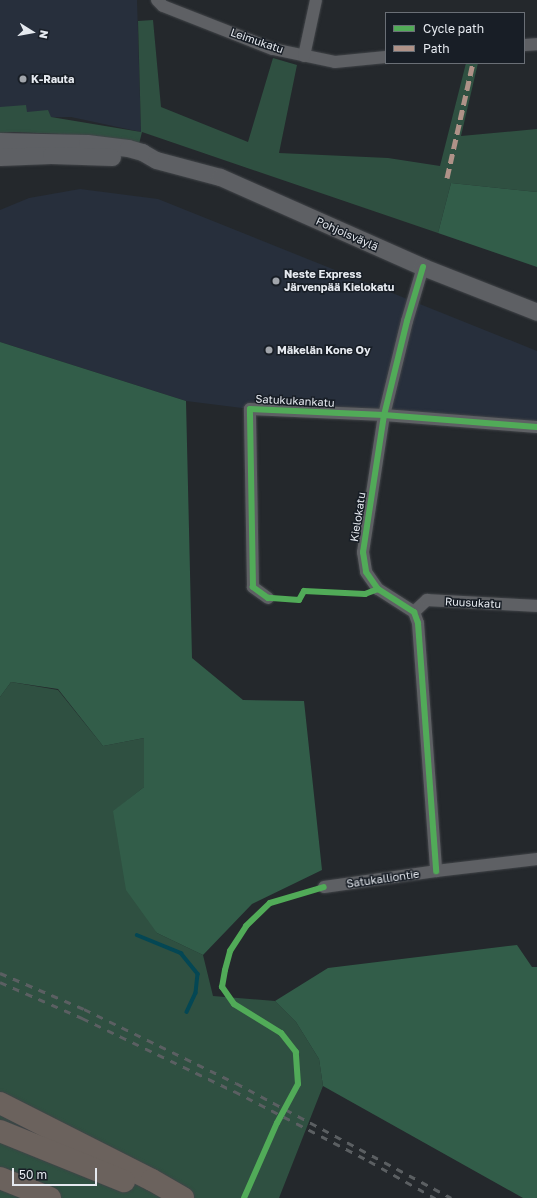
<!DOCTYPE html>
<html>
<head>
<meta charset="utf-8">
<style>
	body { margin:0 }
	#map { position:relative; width:537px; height:1198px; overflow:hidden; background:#24282c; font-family:"Golos Text",sans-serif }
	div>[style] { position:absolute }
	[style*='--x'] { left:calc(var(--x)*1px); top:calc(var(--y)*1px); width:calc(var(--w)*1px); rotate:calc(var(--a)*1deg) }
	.built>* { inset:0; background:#272f3c }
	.green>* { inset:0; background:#2f5041 }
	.forest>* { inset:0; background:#325d49 }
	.stream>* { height:3.5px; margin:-1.75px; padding:0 1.75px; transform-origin:1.75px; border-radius:1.75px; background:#044754 }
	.roads { filter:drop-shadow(0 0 1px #414448) drop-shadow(0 0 1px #414448) }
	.street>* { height:12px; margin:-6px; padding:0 6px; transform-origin:6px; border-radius:6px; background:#5e6064 }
	.secondary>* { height:17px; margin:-8.5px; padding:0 8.5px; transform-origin:8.5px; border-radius:8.5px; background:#5e6064 }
	.highway>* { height:22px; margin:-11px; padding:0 11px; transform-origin:11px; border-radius:11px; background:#6b625d }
	.rail>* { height:3px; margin-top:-1.5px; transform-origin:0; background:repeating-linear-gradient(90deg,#5b5f62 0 7px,transparent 0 14px) }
	.quiet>* { height:5px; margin-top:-2.5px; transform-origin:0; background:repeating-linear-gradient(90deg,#af9288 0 10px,transparent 0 15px) }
	.cycleway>* { height:6px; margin:-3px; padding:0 3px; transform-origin:3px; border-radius:3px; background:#51ab58 }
	.dots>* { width:11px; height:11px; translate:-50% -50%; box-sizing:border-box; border:2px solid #181e26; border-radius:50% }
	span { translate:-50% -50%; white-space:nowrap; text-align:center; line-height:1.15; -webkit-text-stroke:3px #181e26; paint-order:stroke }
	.street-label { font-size:11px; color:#e5e9ef }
	.poi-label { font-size:11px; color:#e5e9ef; font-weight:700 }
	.left { translate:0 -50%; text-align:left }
	.legend { position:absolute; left:385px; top:12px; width:140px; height:52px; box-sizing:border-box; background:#181e26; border:1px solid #6a6f76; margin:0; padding:5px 7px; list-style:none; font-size:12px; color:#e5e9ef }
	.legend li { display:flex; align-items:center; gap:8px; height:20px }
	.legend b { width:20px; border:1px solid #6a6f76 }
	.north { position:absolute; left:12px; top:12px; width:40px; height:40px; -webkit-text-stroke:3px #181e26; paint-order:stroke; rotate:101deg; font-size:11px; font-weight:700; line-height:16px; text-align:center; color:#e5e9ef }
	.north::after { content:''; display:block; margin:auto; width:14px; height:18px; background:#e5e9ef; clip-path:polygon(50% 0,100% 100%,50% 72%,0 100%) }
	.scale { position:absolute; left:12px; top:1168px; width:85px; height:18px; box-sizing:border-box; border:2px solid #e5e9ef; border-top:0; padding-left:5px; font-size:12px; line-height:14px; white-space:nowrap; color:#e5e9ef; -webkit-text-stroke:3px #181e26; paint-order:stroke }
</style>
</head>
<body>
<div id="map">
	<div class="built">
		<i style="clip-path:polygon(0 0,137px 0,141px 132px,71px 117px,0 118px)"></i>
		<i style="clip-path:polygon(80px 189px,158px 199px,537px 351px,537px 422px,250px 409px,186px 401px,0 342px,0 210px,29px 198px)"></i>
	</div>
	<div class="green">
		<i style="clip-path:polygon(153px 20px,161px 107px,248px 142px,273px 58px,297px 65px,279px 153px,388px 158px,440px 166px,466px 63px,478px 63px,461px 136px,537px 129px,537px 192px,451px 183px,438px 233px,142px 132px,139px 144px,101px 137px,60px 134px,14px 132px,0 133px,0 107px,26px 105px,27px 112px,48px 110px,51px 117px,141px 132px,138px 21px)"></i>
		<i style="clip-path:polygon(11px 682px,58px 690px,103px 746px,144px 738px,144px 787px,114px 811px,157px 933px,203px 955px,213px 996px,275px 1001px,296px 1022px,319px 1059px,323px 1086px,279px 1198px,0 1198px,0 697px)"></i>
	</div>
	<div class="forest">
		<i style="clip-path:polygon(451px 183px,537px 192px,537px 267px,438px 233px)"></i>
		<i style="clip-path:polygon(0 342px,186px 401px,192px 658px,243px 700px,304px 701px,322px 870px,252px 904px,203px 955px,157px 933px,126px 890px,113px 811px,144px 787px,144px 738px,103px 746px,58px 689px,11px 682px,0 697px)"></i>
		<i style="clip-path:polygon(517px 945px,532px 967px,537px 967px,537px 1198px,523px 1198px,323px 1086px,319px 1059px,296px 1022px,275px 1001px,328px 968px)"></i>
	</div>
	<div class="stream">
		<i style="--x:137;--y:935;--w:48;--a:22.2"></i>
		<i style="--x:181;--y:953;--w:27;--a:51"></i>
		<i style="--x:198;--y:974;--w:19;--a:96"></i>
		<i style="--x:196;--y:993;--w:21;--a:115"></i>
	</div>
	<div class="roads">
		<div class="street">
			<i style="--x:157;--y:0;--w:8;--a:45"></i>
			<i style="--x:163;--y:6;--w:118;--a:21.4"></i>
			<i style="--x:273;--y:49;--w:63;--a:11.8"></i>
			<i style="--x:335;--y:62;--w:51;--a:-5.6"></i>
			<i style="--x:524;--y:45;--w:13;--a:-4"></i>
			<i style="--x:304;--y:56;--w:57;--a:-77.9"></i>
			<i style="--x:423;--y:267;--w:56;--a:106.5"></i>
			<i style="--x:407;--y:321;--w:97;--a:103.7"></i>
			<i style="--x:384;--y:415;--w:139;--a:98.7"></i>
			<i style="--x:363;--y:552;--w:20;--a:81"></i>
			<i style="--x:366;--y:572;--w:21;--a:55"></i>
			<i style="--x:378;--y:589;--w:43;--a:32.6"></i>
			<i style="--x:414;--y:612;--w:12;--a:70"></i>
			<i style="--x:418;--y:623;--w:249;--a:85.8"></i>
			<i style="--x:268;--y:598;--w:19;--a:-144"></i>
			<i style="--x:253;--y:587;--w:178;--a:-91"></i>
			<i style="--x:250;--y:409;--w:134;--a:2.6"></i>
			<i style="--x:384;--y:415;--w:153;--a:4.5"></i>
			<i style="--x:414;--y:612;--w:18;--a:-43"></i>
			<i style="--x:427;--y:600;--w:110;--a:3.1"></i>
			<i style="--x:324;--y:887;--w:113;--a:-8.1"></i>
			<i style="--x:436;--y:871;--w:102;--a:-6.8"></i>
		</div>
		<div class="secondary">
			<i style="--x:0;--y:141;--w:87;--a:1.3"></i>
			<i style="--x:87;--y:143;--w:41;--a:7"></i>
			<i style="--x:128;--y:148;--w:15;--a:16"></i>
			<i style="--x:142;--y:152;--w:16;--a:30"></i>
			<i style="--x:156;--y:160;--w:66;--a:14.9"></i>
			<i style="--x:220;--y:177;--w:222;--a:23.9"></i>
			<i style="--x:423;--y:267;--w:123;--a:21.5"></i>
			<i style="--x:0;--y:157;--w:51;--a:-2.2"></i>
			<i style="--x:51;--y:155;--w:61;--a:1.9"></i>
		</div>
		<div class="highway">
			<i style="--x:0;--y:1103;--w:170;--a:26.9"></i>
			<i style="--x:152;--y:1180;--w:36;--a:30"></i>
			<i style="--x:0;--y:1131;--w:134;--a:22"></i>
			<i style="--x:0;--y:1178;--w:54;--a:21.8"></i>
		</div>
	</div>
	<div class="rail">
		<i style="--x:0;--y:973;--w:91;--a:23.2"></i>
		<i style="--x:84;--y:1009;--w:169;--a:26"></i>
		<i style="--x:236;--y:1083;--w:244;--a:28.1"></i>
		<i style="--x:0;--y:982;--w:90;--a:23.7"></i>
		<i style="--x:82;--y:1018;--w:169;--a:25.7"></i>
		<i style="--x:234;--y:1091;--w:152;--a:27.4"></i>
		<i style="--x:369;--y:1161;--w:76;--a:29.3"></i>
	</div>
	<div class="quiet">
		<i style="--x:447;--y:178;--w:118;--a:-77.3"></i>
	</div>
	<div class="cycleway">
		<i style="--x:423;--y:267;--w:56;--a:106.5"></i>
		<i style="--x:407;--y:321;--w:97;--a:103.7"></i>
		<i style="--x:384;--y:415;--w:139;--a:98.7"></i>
		<i style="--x:363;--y:552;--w:20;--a:81"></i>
		<i style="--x:366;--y:572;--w:21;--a:55"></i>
		<i style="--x:378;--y:589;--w:43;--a:32.6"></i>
		<i style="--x:414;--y:612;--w:12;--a:70"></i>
		<i style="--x:418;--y:623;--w:249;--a:85.8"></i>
		<i style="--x:378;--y:589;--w:14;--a:159"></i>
		<i style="--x:365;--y:594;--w:61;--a:-177.2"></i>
		<i style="--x:304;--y:591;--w:10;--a:119"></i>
		<i style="--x:299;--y:600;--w:31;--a:-176"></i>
		<i style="--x:268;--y:598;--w:19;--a:-144"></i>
		<i style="--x:253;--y:587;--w:178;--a:-91"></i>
		<i style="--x:250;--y:409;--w:134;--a:2.6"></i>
		<i style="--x:384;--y:415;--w:153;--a:4.5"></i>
		<i style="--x:244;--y:1198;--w:82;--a:-66.3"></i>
		<i style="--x:277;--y:1123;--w:44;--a:-61.7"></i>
		<i style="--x:298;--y:1084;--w:32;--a:-94"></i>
		<i style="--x:296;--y:1052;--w:24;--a:-128"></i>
		<i style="--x:281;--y:1033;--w:55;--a:-148.3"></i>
		<i style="--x:234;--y:1004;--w:21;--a:-125"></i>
		<i style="--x:222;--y:987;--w:17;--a:-80"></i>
		<i style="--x:225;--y:970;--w:20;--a:-75"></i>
		<i style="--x:230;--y:951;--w:30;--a:-57"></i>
		<i style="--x:246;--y:926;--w:33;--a:-44"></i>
		<i style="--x:270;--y:903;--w:56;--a:-16.5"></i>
	</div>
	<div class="dots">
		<i style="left:23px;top:79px;background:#a1a5ab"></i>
		<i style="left:276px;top:281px;background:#a1a5ab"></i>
		<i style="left:269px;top:350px;background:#a1a5ab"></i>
	</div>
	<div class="street-label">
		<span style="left:257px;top:41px;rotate:19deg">Leimukatu</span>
		<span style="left:347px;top:234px;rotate:24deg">Pohjoisväylä</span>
		<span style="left:295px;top:401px;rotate:3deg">Satukukankatu</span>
		<span style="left:358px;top:517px;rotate:-81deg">Kielokatu</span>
		<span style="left:473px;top:603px;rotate:3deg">Ruusukatu</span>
		<span style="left:383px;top:879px;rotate:-8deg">Satukalliontie</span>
	</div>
	<div class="poi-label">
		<span class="left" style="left:31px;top:79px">K-Rauta</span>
		<span class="left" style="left:284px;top:281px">Neste Express<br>Järvenpää Kielokatu</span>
		<span class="left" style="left:277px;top:350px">Mäkelän Kone Oy</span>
	</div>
	<ul class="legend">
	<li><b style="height:5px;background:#51ab58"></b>Cycle path</li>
	<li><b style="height:5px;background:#af9288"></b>Path</li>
	</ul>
	<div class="north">N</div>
	<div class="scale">50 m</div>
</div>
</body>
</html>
